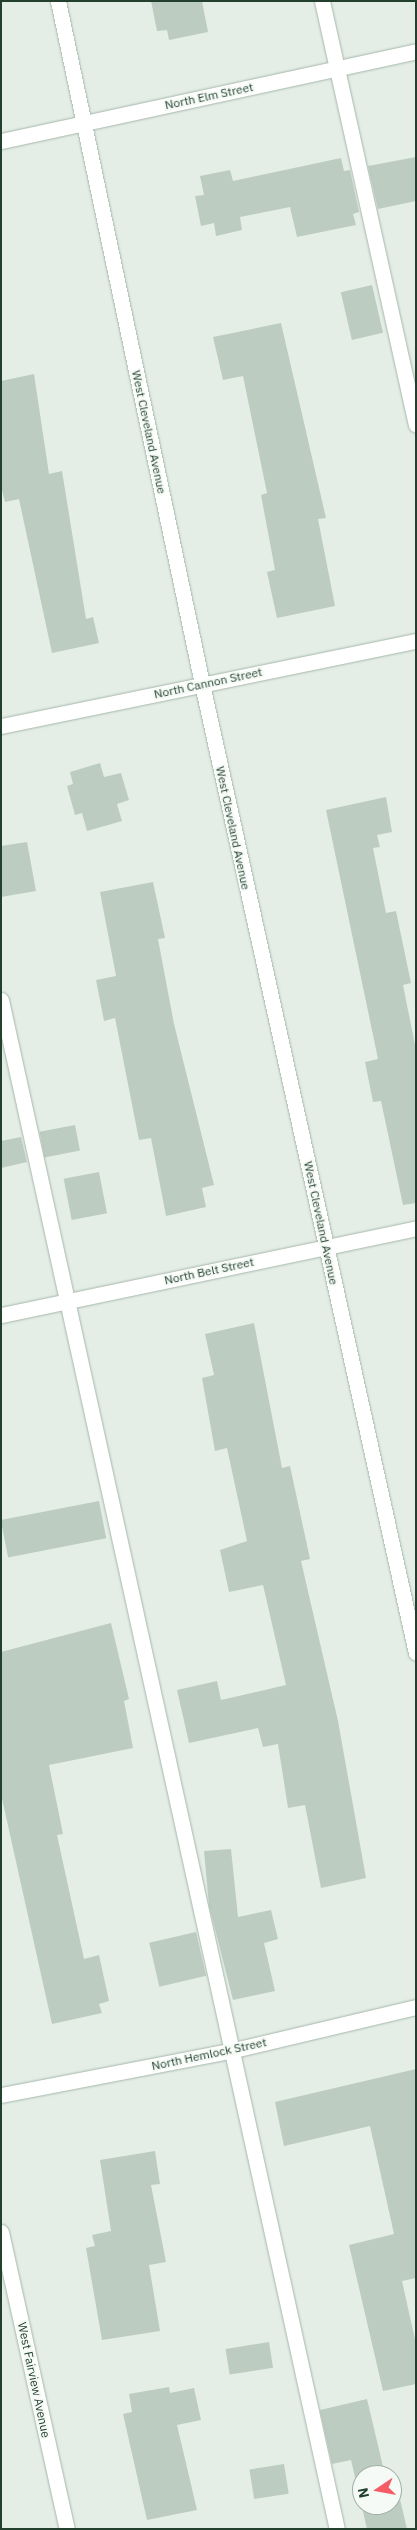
<!DOCTYPE html>
<html>
<head>
<meta charset="utf-8">
<style>
	body { margin:0 }
	#map { position:relative; width:417px; height:2530px; overflow:hidden; background:#e4eee6; font-family:"IBM Plex Sans",sans-serif }
	div>[style] { position:absolute }
	[style*='--x'] { left:calc(var(--x)*1px); top:calc(var(--y)*1px); width:calc(var(--w)*1px); rotate:calc(var(--a)*1deg) }
	.building>* { inset:0; background:#bcccc1; transform-origin:0 0 }
	.roads { filter:drop-shadow(0 0 1px #a6b6ab) drop-shadow(0 0 1px #a6b6ab) }
	.minor>* { height:15px; margin:-7.5px; padding:0 7.5px; transform-origin:7.5px; border-radius:7.5px; background:#fff }
	span { translate:-50% -50%; white-space:nowrap; text-align:center; line-height:1.15; -webkit-text-stroke:4px #f5faf6; paint-order:stroke }
	.street-label { font-size:12px; color:#23402f }
	.frame { position:absolute; inset:0; border:2px solid #23402f; pointer-events:none }
	.north { position:absolute; left:352px; top:2465px; width:50px; height:50px; box-sizing:border-box; background:#f5faf6; border:1px solid #a1b0a6; border-radius:50%; rotate:258deg; font-size:14px; font-weight:700; line-height:20px; text-align:center; color:#23402f }
	.north::after { content:''; display:block; margin:auto; width:18px; height:22px; background:#f55b64; clip-path:polygon(50% 0,100% 100%,50% 72%,0 100%) }
</style>
</head>
<body>
<div id="map">
	<div class="building">
		<i style="clip-path:polygon(151px 1px,202px 1px,208px 32px,169px 40px,167px 30px,157px 31px)"></i>
		<i style="clip-path:polygon(416px 157px,416px 201px,378px 209px,368px 166px)"></i>
		<i style="clip-path:polygon(341px 158px,344px 171px,350px 170px,359px 212px,353px 214px,356px 225px,297px 237px,290px 207px,240px 217px,242px 230px,216px 236px,214px 223px,201px 226px,195px 196px,204px 195px,200px 176px,230px 170px,233px 181px)"></i>
		<i style="left:372px;top:285px;width:49px;height:32px;rotate:77deg"></i>
		<i style="clip-path:polygon(281px 323px,326px 518px,318px 519px,335px 606px,277px 618px,267px 572px,275px 570px,261px 495px,267px 493px,243px 376px,223px 380px,213px 337px)"></i>
		<i style="clip-path:polygon(34px 374px,49px 474px,62px 471px,86px 619px,93px 617px,99px 643px,52px 653px,19px 499px,5px 502px,1px 486px,1px 381px)"></i>
		<i style="clip-path:polygon(100px 763px,104px 777px,121px 773px,129px 800px,117px 804px,122px 821px,87px 831px,82px 813px,75px 815px,67px 786px,73px 784px,70px 772px)"></i>
		<i style="clip-path:polygon(386px 797px,392px 832px,377px 835px,380px 847px,373px 848px,386px 913px,396px 911px,411px 983px,403px 985px,416px 1050px,416px 1203px,403px 1205px,381px 1101px,373px 1102px,365px 1062px,378px 1059px,326px 810px)"></i>
		<i style="clip-path:polygon(27px 842px,36px 891px,1px 897px,1px 846px)"></i>
		<i style="clip-path:polygon(153px 882px,165px 938px,158px 939px,174px 1024px,214px 1185px,202px 1188px,206px 1207px,166px 1216px,151px 1138px,139px 1140px,115px 1018px,104px 1021px,96px 980px,116px 976px,100px 892px)"></i>
		<i style="left:75px;top:1125px;width:26px;height:36px;rotate:79deg"></i>
		<i style="clip-path:polygon(21px 1137px,27px 1162px,1px 1168px,1px 1141px)"></i>
		<i style="left:99px;top:1172px;width:42px;height:36px;rotate:79deg"></i>
		<i style="clip-path:polygon(254px 1323px,282px 1468px,290px 1466px,310px 1559px,301px 1561px,338px 1721px,366px 1878px,321px 1888px,305px 1805px,288px 1808px,278px 1744px,263px 1747px,258px 1728px,189px 1743px,177px 1690px,217px 1681px,221px 1700px,286px 1685px,263px 1585px,229px 1592px,220px 1550px,247px 1541px,227px 1448px,215px 1451px,202px 1378px,214px 1375px,205px 1334px)"></i>
		<i style="left:99px;top:1501px;width:38px;height:100px;rotate:79deg"></i>
		<i style="clip-path:polygon(111px 1623px,129px 1699px,124px 1701px,133px 1748px,49px 1765px,63px 1834px,57px 1835px,84px 1959px,99px 1955px,109px 2001px,99px 2004px,102px 2013px,52px 2024px,1px 1794px,1px 1652px)"></i>
		<i style="clip-path:polygon(231px 1849px,238px 1917px,271px 1910px,278px 1939px,264px 1943px,275px 1991px,233px 2000px,209px 1905px,204px 1851px)"></i>
		<i style="left:196px;top:1932px;width:45px;height:48px;rotate:77deg"></i>
		<i style="clip-path:polygon(416px 2069px,416px 2278px,402px 2281px,416px 2344px,416px 2384px,383px 2391px,349px 2245px,394px 2234px,370px 2126px,284px 2146px,275px 2102px)"></i>
		<i style="clip-path:polygon(155px 2151px,160px 2184px,151px 2185px,166px 2262px,149px 2265px,160px 2331px,102px 2340px,86px 2248px,95px 2246px,92px 2235px,111px 2231px,100px 2160px)"></i>
		<i style="left:269px;top:2342px;width:26px;height:44px;rotate:81deg"></i>
		<i style="clip-path:polygon(169px 2387px,170px 2393px,194px 2388px,201px 2420px,177px 2425px,197px 2510px,147px 2520px,123px 2414px,132px 2412px,129px 2394px)"></i>
		<i style="clip-path:polygon(367px 2399px,385px 2475px,362px 2475px,362px 2505px,392px 2505px,392px 2483px,396px 2482px,407px 2529px,367px 2529px,351px 2460px,332px 2464px,320px 2410px)"></i>
		<i style="left:284px;top:2464px;width:30px;height:35px;rotate:81deg"></i>
	</div>
	<div class="roads">
		<div class="minor">
			<i style="--x:58;--y:1;--w:698;--a:78.09"></i>
			<i style="--x:202;--y:684;--w:992;--a:77.55"></i>
			<i style="--x:322;--y:1;--w:434;--a:77.5"></i>
			<i style="--x:1;--y:141;--w:425;--a:-12.2"></i>
			<i style="--x:1;--y:726;--w:424;--a:-11.6"></i>
			<i style="--x:1;--y:1000;--w:1565;--a:77.61"></i>
			<i style="--x:1;--y:1315;--w:424;--a:-11.8"></i>
			<i style="--x:1;--y:2095;--w:237;--a:-10.9"></i>
			<i style="--x:234;--y:2050;--w:187;--a:-13.3"></i>
			<i style="--x:1;--y:2232;--w:304;--a:77.5"></i>
		</div>
	</div>
	<div class="street-label">
		<span style="left:209px;top:96px;rotate:-12deg">North Elm Street</span>
		<span style="left:149px;top:432px;rotate:78deg">West Cleveland Avenue</span>
		<span style="left:208px;top:683px;rotate:-12deg">North Cannon Street</span>
		<span style="left:233px;top:828px;rotate:78deg">West Cleveland Avenue</span>
		<span style="left:321px;top:1223px;rotate:78deg">West Cleveland Avenue</span>
		<span style="left:209px;top:1271px;rotate:-12deg">North Belt Street</span>
		<span style="left:209px;top:2054px;rotate:-12deg">North Hemlock Street</span>
		<span style="left:34px;top:2380px;rotate:78deg">West Fairview Avenue</span>
	</div>
	<div class="frame"></div>
	<div class="north">N</div>
</div>
</body>
</html>
